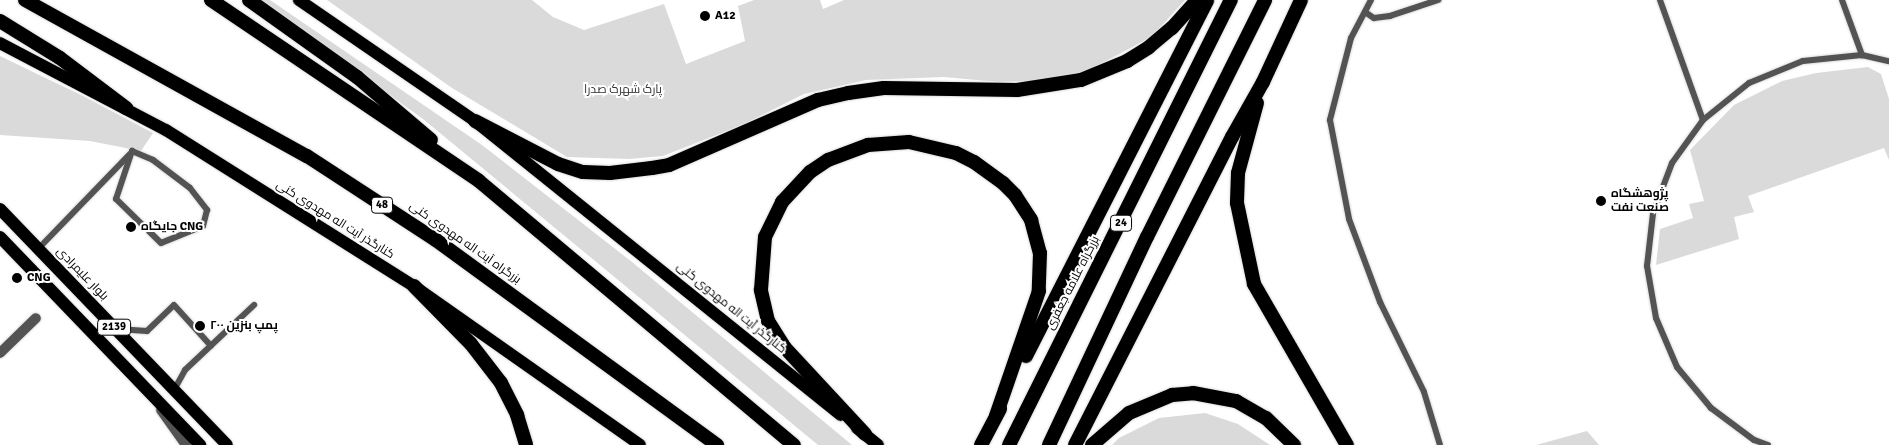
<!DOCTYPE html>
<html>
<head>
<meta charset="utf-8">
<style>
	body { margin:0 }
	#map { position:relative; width:1889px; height:445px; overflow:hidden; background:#fff; font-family:Signika,Cairo,sans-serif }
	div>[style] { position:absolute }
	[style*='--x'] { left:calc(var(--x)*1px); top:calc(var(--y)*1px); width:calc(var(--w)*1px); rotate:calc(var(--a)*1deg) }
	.green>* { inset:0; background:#dadada }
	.roads { filter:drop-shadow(0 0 1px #dbdbdb) drop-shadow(0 0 1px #dbdbdb) }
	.service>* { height:6px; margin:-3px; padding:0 3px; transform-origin:3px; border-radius:3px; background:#535353 }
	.minor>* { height:10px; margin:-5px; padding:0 5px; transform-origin:5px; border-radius:5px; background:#535353 }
	.primary>* { height:12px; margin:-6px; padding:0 6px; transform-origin:6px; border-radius:6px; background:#000 }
	.trunk>* { height:14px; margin:-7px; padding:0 7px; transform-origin:7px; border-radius:7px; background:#000 }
	.dots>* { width:14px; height:14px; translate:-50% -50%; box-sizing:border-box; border:2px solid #fff; border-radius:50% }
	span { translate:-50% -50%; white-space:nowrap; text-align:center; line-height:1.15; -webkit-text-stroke:4px #fff; paint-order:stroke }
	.shield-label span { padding:1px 4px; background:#fff; border:1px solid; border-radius:4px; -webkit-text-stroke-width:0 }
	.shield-label { font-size:11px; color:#000; font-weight:700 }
	.poi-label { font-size:12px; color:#000; font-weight:700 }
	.left { translate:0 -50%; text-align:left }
	.park-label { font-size:12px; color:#313131 }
	.street-label { font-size:12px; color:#000 }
</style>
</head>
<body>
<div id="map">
	<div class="green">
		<i style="clip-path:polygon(259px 0,270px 0,482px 145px,632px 262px,852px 445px,818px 445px,423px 119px)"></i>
		<i style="clip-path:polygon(327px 0,532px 0,553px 17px,584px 30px,664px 4px,686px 64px,745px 41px,738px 6px,754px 0,820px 0,823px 9px,844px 0,1185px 0,1151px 37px,1091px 69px,1056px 80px,998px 82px,944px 77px,866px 80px,804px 94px,744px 124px,663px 156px,629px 159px,567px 157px,452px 88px)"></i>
		<i style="clip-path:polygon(0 56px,83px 96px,153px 133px,141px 151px,90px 141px,0 135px)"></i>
		<i style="clip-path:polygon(1868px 67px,1881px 74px,1889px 99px,1889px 160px,1884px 148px,1748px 196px,1754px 212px,1734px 217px,1739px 239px,1656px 265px,1660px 229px,1693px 218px,1689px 204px,1704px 201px,1690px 150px,1734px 105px,1782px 81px,1816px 73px)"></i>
		<i style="clip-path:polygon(1205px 413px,1238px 424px,1270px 445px,1112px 445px,1119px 438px,1159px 418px)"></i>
		<i style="clip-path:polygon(1587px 431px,1599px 445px,1536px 445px)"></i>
	</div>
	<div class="roads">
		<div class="service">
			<i style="--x:1371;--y:0;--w:43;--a:117.8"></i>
			<i style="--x:1351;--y:38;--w:85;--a:104.4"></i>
			<i style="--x:1330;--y:120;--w:101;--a:79.1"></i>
			<i style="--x:1349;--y:219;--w:89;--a:69.5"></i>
			<i style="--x:1380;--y:302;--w:100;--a:63.9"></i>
			<i style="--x:1424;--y:392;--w:55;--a:73.2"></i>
			<i style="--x:1660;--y:0;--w:127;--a:70.3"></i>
			<i style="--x:1842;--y:0;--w:59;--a:70"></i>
			<i style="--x:1365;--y:12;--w:11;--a:34"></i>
			<i style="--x:1374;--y:18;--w:16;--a:-7"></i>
			<i style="--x:1390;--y:16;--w:51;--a:-18.4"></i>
			<i style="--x:132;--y:151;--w:23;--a:23"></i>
			<i style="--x:153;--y:160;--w:46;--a:37.1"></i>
			<i style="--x:190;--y:188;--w:28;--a:52"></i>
			<i style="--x:207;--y:210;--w:16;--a:104"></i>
			<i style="--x:203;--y:226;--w:45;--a:158"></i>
			<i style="--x:161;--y:243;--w:63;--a:-135.6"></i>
			<i style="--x:116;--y:199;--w:51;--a:-71.6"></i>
			<i style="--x:38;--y:249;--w:132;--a:-45.9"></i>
			<i style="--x:117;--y:329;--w:30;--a:4"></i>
			<i style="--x:147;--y:331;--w:37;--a:-44"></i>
			<i style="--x:174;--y:305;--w:55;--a:47.9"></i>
			<i style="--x:174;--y:390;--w:23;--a:-61"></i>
			<i style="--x:185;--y:370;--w:95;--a:-43.3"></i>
			<i style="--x:1768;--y:445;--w:15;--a:-160"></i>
			<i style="--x:1754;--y:440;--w:54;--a:-143.3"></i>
			<i style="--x:1711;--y:408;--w:53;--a:-129.7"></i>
			<i style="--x:1677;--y:367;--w:53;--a:-113.2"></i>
			<i style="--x:1656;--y:318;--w:53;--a:-99.8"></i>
			<i style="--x:1647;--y:266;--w:53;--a:-83.5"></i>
			<i style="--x:1653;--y:213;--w:53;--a:-69.2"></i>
			<i style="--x:1672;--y:163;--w:53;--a:-54.2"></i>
			<i style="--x:1703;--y:120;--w:59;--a:-38.8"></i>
			<i style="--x:1749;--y:83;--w:58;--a:-22.2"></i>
			<i style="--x:1803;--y:61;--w:59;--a:-5.8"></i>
			<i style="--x:1862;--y:55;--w:28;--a:13"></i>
		</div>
		<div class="minor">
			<i style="--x:0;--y:353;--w:50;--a:-44.2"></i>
			<i style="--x:161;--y:410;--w:43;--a:54.5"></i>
		</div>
		<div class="primary">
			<i style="--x:299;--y:0;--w:214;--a:34.5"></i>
			<i style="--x:475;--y:121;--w:469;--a:38.8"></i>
			<i style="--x:0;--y:43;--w:187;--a:27.7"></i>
			<i style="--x:166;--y:130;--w:293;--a:32.2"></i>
			<i style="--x:414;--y:286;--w:276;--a:35.1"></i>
			<i style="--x:0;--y:209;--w:327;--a:46.1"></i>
			<i style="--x:0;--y:237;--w:289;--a:46.1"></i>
			<i style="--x:857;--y:428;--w:27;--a:39"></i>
		</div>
		<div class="trunk">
			<i style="--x:25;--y:0;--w:322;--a:29"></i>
			<i style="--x:307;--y:156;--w:154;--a:33.1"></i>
			<i style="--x:436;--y:240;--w:348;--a:36.1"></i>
			<i style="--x:211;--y:0;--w:323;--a:34"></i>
			<i style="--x:479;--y:181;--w:411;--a:40"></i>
			<i style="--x:249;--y:0;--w:133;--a:35.5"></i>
			<i style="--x:357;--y:77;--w:97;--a:40.4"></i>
			<i style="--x:0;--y:21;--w:70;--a:31.7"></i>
			<i style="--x:60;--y:58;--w:83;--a:37.1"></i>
			<i style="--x:1257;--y:103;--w:73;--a:105.2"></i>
			<i style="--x:1238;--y:173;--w:30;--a:92"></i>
			<i style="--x:1237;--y:203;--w:83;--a:78.1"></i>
			<i style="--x:1254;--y:284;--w:186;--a:60"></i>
			<i style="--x:475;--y:121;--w:93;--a:27.4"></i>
			<i style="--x:558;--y:164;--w:26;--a:18"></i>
			<i style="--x:583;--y:172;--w:27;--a:2"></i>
			<i style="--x:610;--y:173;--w:42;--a:-6.8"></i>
			<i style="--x:652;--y:168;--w:17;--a:-10"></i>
			<i style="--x:669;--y:165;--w:163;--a:-23.6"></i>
			<i style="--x:818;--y:100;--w:31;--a:-13"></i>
			<i style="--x:848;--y:93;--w:36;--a:-8"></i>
			<i style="--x:884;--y:88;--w:133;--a:0.9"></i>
			<i style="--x:1017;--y:90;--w:65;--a:-8.9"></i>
			<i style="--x:1081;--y:80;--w:50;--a:-22.4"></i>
			<i style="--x:1127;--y:61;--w:26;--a:-32"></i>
			<i style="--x:1149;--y:47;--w:30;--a:-40"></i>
			<i style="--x:1172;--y:28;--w:38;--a:-48"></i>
			<i style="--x:414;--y:286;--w:81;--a:45.5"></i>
			<i style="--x:471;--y:344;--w:49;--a:52.4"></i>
			<i style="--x:501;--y:383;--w:36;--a:63"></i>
			<i style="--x:517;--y:415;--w:31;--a:73"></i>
			<i style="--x:1026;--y:356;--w:399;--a:-63"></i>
			<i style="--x:865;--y:434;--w:117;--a:-132.9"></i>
			<i style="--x:785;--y:348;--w:32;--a:-122"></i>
			<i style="--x:768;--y:321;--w:32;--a:-103"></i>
			<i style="--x:761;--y:290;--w:53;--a:-85.7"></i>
			<i style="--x:765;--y:237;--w:39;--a:-64"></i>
			<i style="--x:782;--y:202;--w:41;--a:-47"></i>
			<i style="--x:810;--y:172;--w:22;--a:-34"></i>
			<i style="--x:828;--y:160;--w:43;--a:-20.6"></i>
			<i style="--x:868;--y:145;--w:41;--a:-4.2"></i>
			<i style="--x:909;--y:142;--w:48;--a:13.2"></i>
			<i style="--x:956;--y:153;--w:20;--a:27"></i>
			<i style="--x:974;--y:162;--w:36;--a:36"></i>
			<i style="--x:1003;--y:183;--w:17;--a:45"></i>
			<i style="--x:1015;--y:195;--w:30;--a:57"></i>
			<i style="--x:1031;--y:220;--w:34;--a:75"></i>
			<i style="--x:1040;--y:253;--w:38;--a:92"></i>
			<i style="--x:1039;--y:291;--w:132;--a:109"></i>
			<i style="--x:981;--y:445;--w:41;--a:-62.2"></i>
			<i style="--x:1009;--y:445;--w:497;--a:-63.5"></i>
			<i style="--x:1049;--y:445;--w:230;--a:-64.8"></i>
			<i style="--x:1147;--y:237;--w:265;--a:-63.5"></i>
			<i style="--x:1075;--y:445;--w:346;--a:-63"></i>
			<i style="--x:1232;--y:137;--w:63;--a:-60.6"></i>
			<i style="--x:1263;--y:82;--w:90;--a:-65.1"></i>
			<i style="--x:1092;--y:445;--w:49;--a:-40.9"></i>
			<i style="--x:1129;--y:413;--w:47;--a:-22.7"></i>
			<i style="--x:1172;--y:395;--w:21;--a:-5"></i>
			<i style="--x:1193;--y:393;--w:44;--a:10.5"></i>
			<i style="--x:1236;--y:401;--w:34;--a:30"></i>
			<i style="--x:1266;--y:418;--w:39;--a:44"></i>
		</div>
	</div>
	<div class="dots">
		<i style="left:705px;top:16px;background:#000"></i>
		<i style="left:1601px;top:201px;background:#000"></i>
		<i style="left:131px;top:227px;background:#000"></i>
		<i style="left:17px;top:278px;background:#000"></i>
		<i style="left:200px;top:326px;background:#000"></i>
	</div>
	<div class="shield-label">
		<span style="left:382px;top:205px">48</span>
		<span style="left:1121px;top:223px">24</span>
		<span style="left:114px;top:327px">2139</span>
	</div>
	<div class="poi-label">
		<span class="left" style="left:715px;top:16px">A12</span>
		<span class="left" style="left:1611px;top:201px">پژوهشگاه<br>صنعت نفت</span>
		<span class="left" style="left:141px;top:227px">جایگاه CNG</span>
		<span class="left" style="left:27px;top:278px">CNG</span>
		<span class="left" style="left:210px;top:326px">پمپ بنزین ۲۰۰</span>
	</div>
	<div class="park-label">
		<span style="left:623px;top:90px">پارک شهرک صدرا</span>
	</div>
	<div class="street-label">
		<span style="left:335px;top:220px;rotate:32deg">کنارگذر آیت اله مهدوی کنی</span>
		<span style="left:465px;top:243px;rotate:35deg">بزرگراه آیت اله مهدوی کنی</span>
		<span style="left:82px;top:274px;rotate:46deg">بلوار علیمرادی</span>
		<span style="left:1073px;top:283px;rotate:-63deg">بزرگراه علامه جعفری</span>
		<span style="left:731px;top:308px;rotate:39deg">کنارگذر آیت اله مهدوی کنی</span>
	</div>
</div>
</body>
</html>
